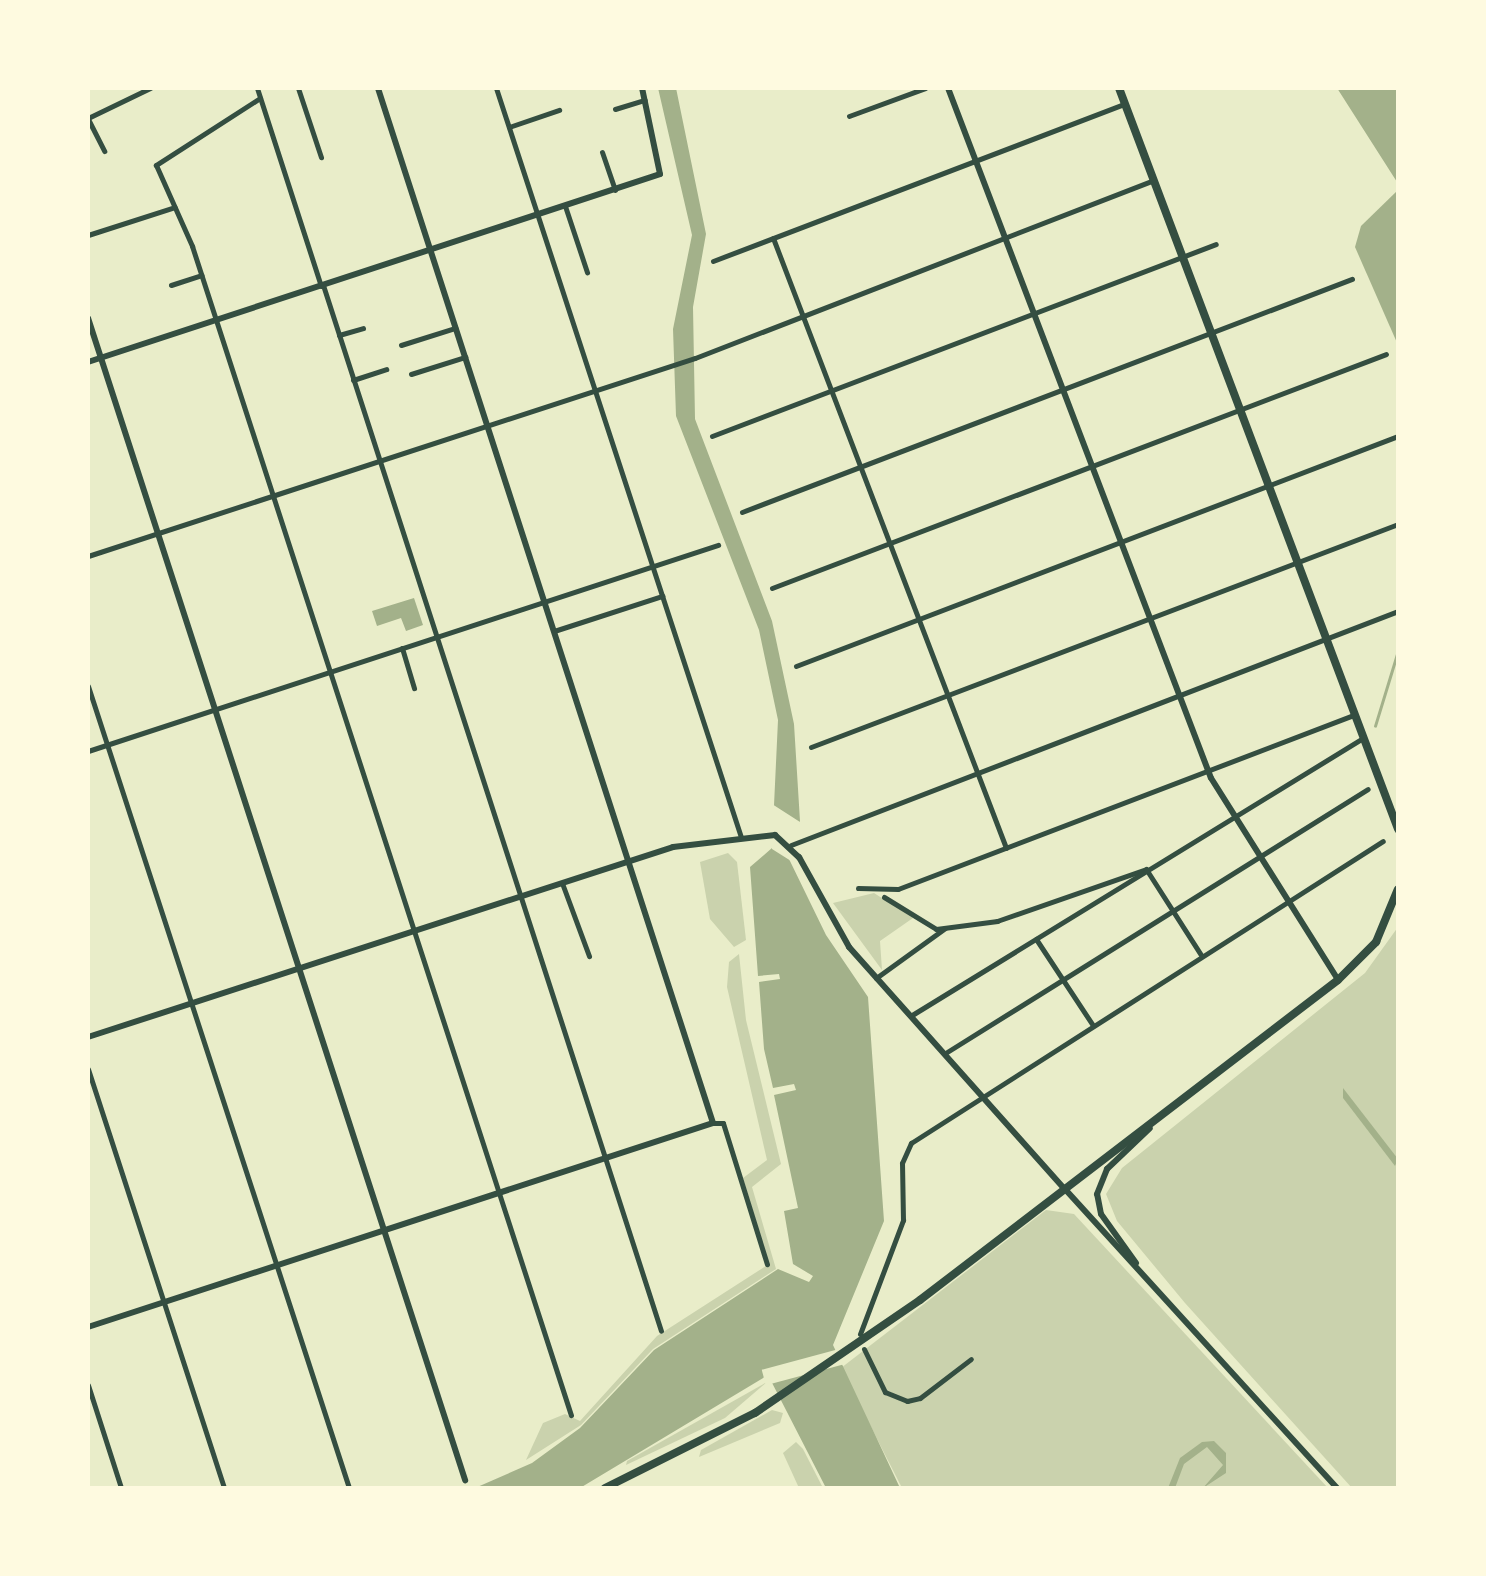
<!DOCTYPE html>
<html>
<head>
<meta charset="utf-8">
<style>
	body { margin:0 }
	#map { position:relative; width:1486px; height:1576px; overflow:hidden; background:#e9edc9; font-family:"Archivo Narrow",sans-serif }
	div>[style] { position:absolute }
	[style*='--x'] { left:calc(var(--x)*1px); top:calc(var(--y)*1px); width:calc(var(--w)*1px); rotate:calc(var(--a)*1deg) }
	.green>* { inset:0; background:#cad2ad }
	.water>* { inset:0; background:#a3b18a }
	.pier>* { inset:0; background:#e9edc9; transform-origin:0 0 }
	.stream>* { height:2.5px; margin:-1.25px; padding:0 1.25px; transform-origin:1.25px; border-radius:1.25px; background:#a3b18a }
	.minor>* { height:5px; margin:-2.5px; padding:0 2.5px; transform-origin:2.5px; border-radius:2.5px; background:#344e41 }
	.tertiary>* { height:6px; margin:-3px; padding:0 3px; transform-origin:3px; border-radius:3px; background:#344e41 }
	.secondary>* { height:6px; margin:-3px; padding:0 3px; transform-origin:3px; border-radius:3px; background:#344e41 }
	.primary>* { height:8px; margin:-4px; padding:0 4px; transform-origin:4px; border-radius:4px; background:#344e41 }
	span { translate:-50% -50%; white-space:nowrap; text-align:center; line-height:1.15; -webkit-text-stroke:10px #fefae0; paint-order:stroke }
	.frame { position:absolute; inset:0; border:90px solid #fefae0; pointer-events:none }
</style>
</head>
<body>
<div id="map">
	<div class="green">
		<i style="clip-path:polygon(728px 853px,737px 862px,746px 940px,734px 947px,710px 919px,700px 862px)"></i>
		<i style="clip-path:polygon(874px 893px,913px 918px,880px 941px,882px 970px,833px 903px)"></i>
		<i style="clip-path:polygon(1398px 927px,1398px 1488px,1352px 1488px,1185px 1303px,1117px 1221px,1106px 1194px,1122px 1168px,1365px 973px)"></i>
		<i style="clip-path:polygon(739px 954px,746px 1020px,781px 1164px,752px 1187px,776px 1269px,653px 1349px,581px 1425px,526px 1460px,543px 1423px,565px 1414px,580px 1421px,657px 1336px,769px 1264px,743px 1178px,767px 1160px,727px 987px,729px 962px)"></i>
		<i style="clip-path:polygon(1046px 1210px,1074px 1214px,1328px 1488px,902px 1488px,841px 1368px)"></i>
		<i style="clip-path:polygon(767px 1382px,725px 1418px,626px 1465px,627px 1461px)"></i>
		<i style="clip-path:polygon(772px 1410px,783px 1413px,780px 1423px,699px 1457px,701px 1450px)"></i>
		<i style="clip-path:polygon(796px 1442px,803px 1449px,823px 1488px,799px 1488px,783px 1453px)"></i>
	</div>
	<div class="water">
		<i style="clip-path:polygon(658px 88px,676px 88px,706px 234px,693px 307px,695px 419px,772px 621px,794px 724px,800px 821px,789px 859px,826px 935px,868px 997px,884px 1221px,833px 1345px,900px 1488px,826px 1488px,768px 1375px,580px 1488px,475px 1488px,532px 1463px,580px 1428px,654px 1350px,778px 1269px,809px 1282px,813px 1276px,793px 1264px,784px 1211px,798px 1208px,774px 1095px,796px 1090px,794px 1084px,773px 1088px,764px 1049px,759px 982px,780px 979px,779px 974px,758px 976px,750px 867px,772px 848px,778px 720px,759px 630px,676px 416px,673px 329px,692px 235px)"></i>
		<i style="clip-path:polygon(1337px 88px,1398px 88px,1398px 186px,1397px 182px)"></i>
		<i style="clip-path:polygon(1398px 190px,1398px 345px,1355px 247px,1361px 226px)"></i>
		<i style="clip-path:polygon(414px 598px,423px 625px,406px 631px,401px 618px,377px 626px,372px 611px)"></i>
		<i style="clip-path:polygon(1343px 1088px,1398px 1159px,1395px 1166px,1343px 1098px)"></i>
		<i style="clip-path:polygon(1214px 1441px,1226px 1453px,1226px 1473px,1203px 1488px,1223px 1465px,1207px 1447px,1184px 1464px,1175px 1488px,1168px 1488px,1180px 1458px,1202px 1442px)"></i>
	</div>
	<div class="pier">
		<i style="clip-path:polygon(772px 804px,800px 822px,798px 876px,791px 861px,772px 849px)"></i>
		<i style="left:839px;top:1349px;width:16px;height:80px;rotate:75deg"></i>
	</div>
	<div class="stream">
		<i style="--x:1375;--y:726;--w:78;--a:-73"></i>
	</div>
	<div class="minor">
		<i style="--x:257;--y:88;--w:208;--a:72.1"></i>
		<i style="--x:298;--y:88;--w:73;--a:71.6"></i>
		<i style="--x:496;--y:88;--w:788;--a:71.89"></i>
		<i style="--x:260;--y:98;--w:124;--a:147.2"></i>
		<i style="--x:156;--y:165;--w:89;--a:66"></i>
		<i style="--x:192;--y:246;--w:1229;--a:72.04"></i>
		<i style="--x:615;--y:109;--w:31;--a:-17"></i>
		<i style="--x:849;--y:116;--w:81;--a:-20.2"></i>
		<i style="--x:88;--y:118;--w:69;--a:-25.8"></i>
		<i style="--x:88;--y:119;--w:36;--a:63"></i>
		<i style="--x:509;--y:127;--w:53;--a:-18.8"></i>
		<i style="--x:602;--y:152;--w:40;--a:71.1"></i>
		<i style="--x:565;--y:206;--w:70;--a:71.6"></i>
		<i style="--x:88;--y:235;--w:91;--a:-17.8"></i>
		<i style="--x:773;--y:238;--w:653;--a:69.09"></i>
		<i style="--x:713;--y:261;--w:441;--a:-20.9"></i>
		<i style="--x:171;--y:285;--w:32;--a:-18"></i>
		<i style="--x:323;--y:285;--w:1099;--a:72.09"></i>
		<i style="--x:339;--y:335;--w:25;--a:-16"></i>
		<i style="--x:401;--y:345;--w:57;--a:-17.5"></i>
		<i style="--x:411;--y:374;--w:57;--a:-17.5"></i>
		<i style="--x:353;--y:380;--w:35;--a:-18"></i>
		<i style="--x:712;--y:436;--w:539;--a:-20.85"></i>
		<i style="--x:742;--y:512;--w:653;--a:-20.91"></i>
		<i style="--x:88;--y:556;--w:638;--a:-18.07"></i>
		<i style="--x:695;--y:358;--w:492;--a:-21.2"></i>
		<i style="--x:772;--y:588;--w:657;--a:-20.86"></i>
		<i style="--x:554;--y:631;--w:114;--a:-18"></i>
		<i style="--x:402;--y:648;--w:42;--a:73.3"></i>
		<i style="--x:796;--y:666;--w:644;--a:-20.91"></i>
		<i style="--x:88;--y:686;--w:843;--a:71.97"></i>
		<i style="--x:811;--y:747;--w:628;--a:-20.8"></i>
		<i style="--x:88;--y:751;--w:663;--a:-18.11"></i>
		<i style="--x:791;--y:845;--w:651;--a:-21.08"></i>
		<i style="--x:562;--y:883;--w:78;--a:69.7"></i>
		<i style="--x:858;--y:888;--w:40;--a:1.4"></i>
		<i style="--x:898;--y:889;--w:488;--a:-20.9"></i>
		<i style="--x:884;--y:897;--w:61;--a:31.6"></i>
		<i style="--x:936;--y:929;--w:62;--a:-7.5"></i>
		<i style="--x:997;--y:921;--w:158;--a:-19.2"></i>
		<i style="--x:1146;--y:869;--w:102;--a:57.4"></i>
		<i style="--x:1036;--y:939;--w:102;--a:56.6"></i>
		<i style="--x:876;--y:978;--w:85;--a:-35.9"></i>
		<i style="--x:912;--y:1015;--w:529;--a:-31.56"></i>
		<i style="--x:947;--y:1052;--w:496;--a:-32"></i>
		<i style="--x:88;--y:1069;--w:441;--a:72"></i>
		<i style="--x:713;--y:1123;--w:10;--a:0"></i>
		<i style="--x:723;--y:1123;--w:148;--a:72.7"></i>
		<i style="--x:860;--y:1334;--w:122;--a:-69.3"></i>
		<i style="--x:903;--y:1220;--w:57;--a:-91"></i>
		<i style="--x:902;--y:1163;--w:22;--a:-66"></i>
		<i style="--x:911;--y:1143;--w:560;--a:-32.61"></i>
		<i style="--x:864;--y:1349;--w:48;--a:64"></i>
		<i style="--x:885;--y:1392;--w:24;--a:22"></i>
		<i style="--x:907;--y:1401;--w:13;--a:-13"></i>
		<i style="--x:920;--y:1398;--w:64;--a:-37.4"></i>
		<i style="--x:88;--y:1385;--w:108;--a:72.2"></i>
	</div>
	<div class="tertiary">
		<i style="--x:948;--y:88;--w:738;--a:69.14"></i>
		<i style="--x:1211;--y:778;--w:239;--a:57.8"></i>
		<i style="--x:88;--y:318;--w:1222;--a:72.02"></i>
		<i style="--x:88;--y:362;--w:602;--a:-18.19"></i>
		<i style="--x:660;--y:174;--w:88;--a:-101.8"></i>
		<i style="--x:88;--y:1037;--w:615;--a:-17.99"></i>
		<i style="--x:673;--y:847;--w:103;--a:-6.7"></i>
		<i style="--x:775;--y:835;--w:33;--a:43"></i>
		<i style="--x:799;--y:857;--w:103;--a:60.9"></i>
		<i style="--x:849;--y:947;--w:322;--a:48.3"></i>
		<i style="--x:88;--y:1327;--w:657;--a:-18.08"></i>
		<i style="--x:713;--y:1123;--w:1088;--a:-107.94"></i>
	</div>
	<div class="secondary">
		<i style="--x:1064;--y:1188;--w:406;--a:47.7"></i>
		<i style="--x:1136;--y:1263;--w:60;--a:-125.5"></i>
		<i style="--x:1101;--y:1214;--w:20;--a:-101"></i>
		<i style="--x:1097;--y:1194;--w:27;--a:-68"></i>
		<i style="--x:1107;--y:1169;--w:59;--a:-43.6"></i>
	</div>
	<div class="primary">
		<i style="--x:1119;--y:88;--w:792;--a:69.37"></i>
		<i style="--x:605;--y:1488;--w:168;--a:-26.6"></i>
		<i style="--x:755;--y:1413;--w:200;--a:-34.4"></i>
		<i style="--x:920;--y:1300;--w:526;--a:-37.44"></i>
		<i style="--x:1338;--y:980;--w:54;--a:-45"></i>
		<i style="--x:1376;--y:942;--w:57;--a:-67.5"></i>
	</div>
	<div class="frame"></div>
</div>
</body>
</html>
